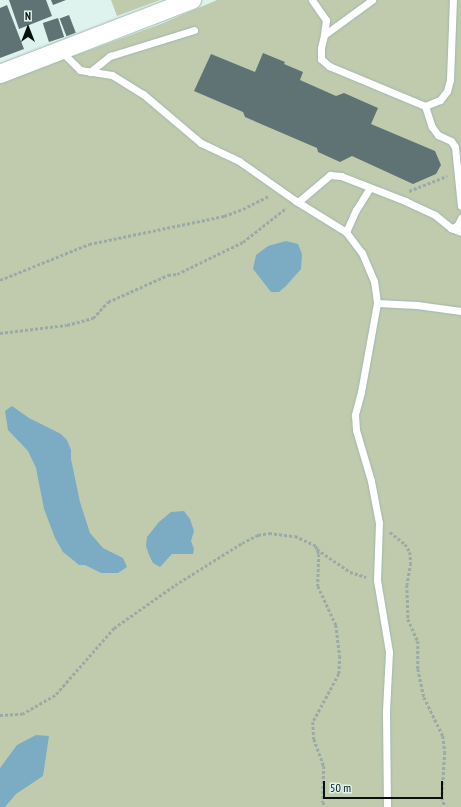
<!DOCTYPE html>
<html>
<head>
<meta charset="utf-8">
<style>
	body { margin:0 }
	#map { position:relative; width:461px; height:807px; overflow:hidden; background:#def3ed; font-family:"PT Sans Narrow",sans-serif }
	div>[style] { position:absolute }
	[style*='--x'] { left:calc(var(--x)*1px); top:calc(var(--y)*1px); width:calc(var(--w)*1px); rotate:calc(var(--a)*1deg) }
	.green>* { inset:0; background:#c0cbae }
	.water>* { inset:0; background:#7cacc3 }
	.building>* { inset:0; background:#607374; transform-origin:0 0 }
	.path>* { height:2.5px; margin-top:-1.25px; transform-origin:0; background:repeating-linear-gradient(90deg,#9aaaa6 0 3px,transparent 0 5px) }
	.roads { filter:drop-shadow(0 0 1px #a3b6b0) drop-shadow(0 0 1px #a3b6b0) }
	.service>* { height:7px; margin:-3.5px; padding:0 3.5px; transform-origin:3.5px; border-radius:3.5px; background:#fff }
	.tertiary>* { height:18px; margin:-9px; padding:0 9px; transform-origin:9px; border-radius:9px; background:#fff }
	span { translate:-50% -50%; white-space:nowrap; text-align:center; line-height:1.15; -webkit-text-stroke:3px #def3ed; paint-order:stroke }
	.north { position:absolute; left:8px; top:8px; width:40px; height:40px; -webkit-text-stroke:3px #def3ed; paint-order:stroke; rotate:0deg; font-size:11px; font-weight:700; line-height:16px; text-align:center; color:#09100e }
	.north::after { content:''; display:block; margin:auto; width:14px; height:18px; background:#09100e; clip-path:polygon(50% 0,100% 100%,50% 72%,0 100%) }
	.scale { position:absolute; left:323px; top:781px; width:120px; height:18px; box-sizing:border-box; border:2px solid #09100e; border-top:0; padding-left:5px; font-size:12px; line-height:14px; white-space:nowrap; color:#09100e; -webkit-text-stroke:3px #def3ed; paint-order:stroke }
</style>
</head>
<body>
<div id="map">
	<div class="green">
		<i style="clip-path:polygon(111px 0,160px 0,117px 16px)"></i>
		<i style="clip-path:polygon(217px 0,461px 0,461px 807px,0 807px,0 83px,161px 24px)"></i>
	</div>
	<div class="water">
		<i style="clip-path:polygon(286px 241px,298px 244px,302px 254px,301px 269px,286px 286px,279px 292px,271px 292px,253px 269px,256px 255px,268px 246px)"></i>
		<i style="clip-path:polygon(12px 406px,29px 418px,61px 434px,67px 440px,71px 450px,71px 459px,80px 502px,90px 533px,103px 548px,123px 558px,127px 567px,118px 573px,101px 573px,85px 565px,79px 565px,63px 552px,55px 538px,44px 509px,36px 468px,28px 451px,8px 430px,5px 411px)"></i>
		<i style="clip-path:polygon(184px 511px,190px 519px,194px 531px,191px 541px,194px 549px,193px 554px,172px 554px,160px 567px,153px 563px,149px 555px,146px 546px,147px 537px,159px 522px,171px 512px)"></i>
		<i style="clip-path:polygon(36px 735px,49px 736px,43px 776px,16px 794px,5px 807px,0 807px,0 768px,17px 745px)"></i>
	</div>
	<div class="building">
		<i style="clip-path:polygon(9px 0,46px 0,52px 16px,19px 29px)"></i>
		<i style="clip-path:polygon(51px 0,66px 0,53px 5px)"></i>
		<i style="clip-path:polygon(7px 5px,24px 49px,0 58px,0 8px)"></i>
		<i style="left:69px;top:15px;width:19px;height:10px;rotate:69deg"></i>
		<i style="left:58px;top:18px;width:20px;height:16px;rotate:72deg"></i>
		<i style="clip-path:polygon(263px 53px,285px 62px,284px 64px,303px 72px,300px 80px,336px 96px,344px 93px,378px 108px,371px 124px,435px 151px,441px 165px,436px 174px,413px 184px,352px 156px,340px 162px,318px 152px,317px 148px,245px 117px,243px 112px,194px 91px,211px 54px,255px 72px)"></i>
	</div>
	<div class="path">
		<i style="--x:409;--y:191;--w:41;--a:-21.5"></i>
		<i style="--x:0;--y:280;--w:96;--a:-22"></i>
		<i style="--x:89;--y:244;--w:138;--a:-11.7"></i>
		<i style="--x:224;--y:216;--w:20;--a:-20"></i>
		<i style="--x:243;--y:209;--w:29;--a:-27"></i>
		<i style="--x:0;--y:333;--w:67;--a:-6.8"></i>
		<i style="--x:67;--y:325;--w:27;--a:-15"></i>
		<i style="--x:93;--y:318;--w:22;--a:-47"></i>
		<i style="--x:108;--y:302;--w:10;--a:-24"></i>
		<i style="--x:117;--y:298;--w:56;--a:-24.3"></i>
		<i style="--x:168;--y:275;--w:9;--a:-6"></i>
		<i style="--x:177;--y:274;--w:73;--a:-25.9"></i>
		<i style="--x:243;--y:242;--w:55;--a:-38.3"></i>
		<i style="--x:390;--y:532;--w:19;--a:39"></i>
		<i style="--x:405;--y:544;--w:9;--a:58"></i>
		<i style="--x:410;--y:552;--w:11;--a:85"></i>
		<i style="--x:411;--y:563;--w:22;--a:100"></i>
		<i style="--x:407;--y:585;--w:34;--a:88"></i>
		<i style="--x:408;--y:619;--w:24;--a:66"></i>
		<i style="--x:418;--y:641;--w:28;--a:90"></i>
		<i style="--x:418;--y:669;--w:29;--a:78"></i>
		<i style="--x:424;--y:697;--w:43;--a:64"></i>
		<i style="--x:443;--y:736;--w:16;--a:83"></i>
		<i style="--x:445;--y:752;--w:45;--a:93.8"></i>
		<i style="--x:442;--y:797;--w:10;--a:73"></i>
		<i style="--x:317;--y:549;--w:40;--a:34.9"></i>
		<i style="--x:350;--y:572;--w:17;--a:17"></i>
		<i style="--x:0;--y:715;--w:22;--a:-3"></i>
		<i style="--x:22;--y:714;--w:39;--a:-30"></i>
		<i style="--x:56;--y:694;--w:88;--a:-48.7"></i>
		<i style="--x:114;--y:628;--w:75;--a:-35.2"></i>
		<i style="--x:175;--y:585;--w:79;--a:-32.1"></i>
		<i style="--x:242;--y:543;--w:18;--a:-27"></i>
		<i style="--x:258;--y:535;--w:11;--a:-10"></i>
		<i style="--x:269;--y:533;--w:26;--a:7"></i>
		<i style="--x:295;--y:536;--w:23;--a:25"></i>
		<i style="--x:316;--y:546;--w:9;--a:69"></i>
		<i style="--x:319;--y:554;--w:32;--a:92"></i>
		<i style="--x:318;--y:586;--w:43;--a:65.2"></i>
		<i style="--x:336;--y:625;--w:31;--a:83"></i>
		<i style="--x:340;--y:656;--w:18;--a:93"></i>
		<i style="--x:339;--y:674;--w:55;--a:118.4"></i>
		<i style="--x:313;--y:722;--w:17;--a:87"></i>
		<i style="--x:314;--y:739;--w:29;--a:70"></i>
		<i style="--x:324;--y:766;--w:36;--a:92"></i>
		<i style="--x:323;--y:802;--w:5;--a:68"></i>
	</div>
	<div class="roads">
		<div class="service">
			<i style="--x:312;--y:0;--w:24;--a:55"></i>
			<i style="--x:326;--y:20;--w:15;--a:98"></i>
			<i style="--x:372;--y:0;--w:59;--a:143.9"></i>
			<i style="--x:324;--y:35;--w:13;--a:103"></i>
			<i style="--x:321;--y:48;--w:11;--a:90"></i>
			<i style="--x:321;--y:59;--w:11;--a:41"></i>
			<i style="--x:329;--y:66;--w:104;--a:22.6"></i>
			<i style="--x:425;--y:106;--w:16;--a:-22"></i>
			<i style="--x:440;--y:100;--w:11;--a:-52"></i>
			<i style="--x:447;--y:91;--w:11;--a:-75"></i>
			<i style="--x:450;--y:80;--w:80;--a:-87.9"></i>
			<i style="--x:61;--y:51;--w:27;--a:45"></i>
			<i style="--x:80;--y:70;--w:32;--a:9"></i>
			<i style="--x:112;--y:75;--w:36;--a:32"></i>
			<i style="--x:143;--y:94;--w:76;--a:40.2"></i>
			<i style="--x:201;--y:143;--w:42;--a:25.3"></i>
			<i style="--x:239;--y:161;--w:70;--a:35.1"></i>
			<i style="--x:296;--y:201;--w:59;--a:31.8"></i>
			<i style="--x:346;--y:232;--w:26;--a:53"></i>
			<i style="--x:362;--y:253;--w:30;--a:67"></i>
			<i style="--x:374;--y:281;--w:22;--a:82"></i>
			<i style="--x:377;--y:303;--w:40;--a:2.9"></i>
			<i style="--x:417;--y:305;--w:44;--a:7.8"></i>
			<i style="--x:90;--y:72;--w:26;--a:-39"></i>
			<i style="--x:110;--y:56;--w:88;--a:-17.2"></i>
			<i style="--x:425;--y:106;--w:22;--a:72"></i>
			<i style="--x:432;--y:127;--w:10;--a:53"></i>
			<i style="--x:438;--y:135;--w:14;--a:25"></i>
			<i style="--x:451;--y:141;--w:7;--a:56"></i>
			<i style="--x:455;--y:147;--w:59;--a:84.2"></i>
			<i style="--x:298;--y:202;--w:42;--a:-40.2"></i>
			<i style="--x:330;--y:175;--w:11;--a:5"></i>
			<i style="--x:341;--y:176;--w:69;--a:21.3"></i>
			<i style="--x:405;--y:201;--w:33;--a:25"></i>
			<i style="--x:435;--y:215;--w:21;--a:39"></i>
			<i style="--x:451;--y:228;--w:11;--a:22"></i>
			<i style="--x:451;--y:228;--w:6;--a:-18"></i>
			<i style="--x:457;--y:226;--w:9;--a:-63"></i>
			<i style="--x:346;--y:232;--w:24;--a:-66"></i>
			<i style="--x:356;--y:210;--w:26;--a:-58"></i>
			<i style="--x:377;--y:303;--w:90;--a:100.2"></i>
			<i style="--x:361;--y:392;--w:24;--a:105"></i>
			<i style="--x:355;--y:415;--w:15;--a:86"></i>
			<i style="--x:356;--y:430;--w:53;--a:73.6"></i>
			<i style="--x:371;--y:481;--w:43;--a:79.2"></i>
			<i style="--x:379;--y:523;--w:57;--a:92"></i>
			<i style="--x:377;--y:580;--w:73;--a:80.5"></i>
			<i style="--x:389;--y:652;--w:60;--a:92.9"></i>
			<i style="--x:386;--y:712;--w:95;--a:89.4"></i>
		</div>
		<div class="tertiary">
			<i style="--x:0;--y:74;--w:206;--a:-21.1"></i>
		</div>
	</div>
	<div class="north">N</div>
	<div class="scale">50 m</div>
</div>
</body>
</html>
